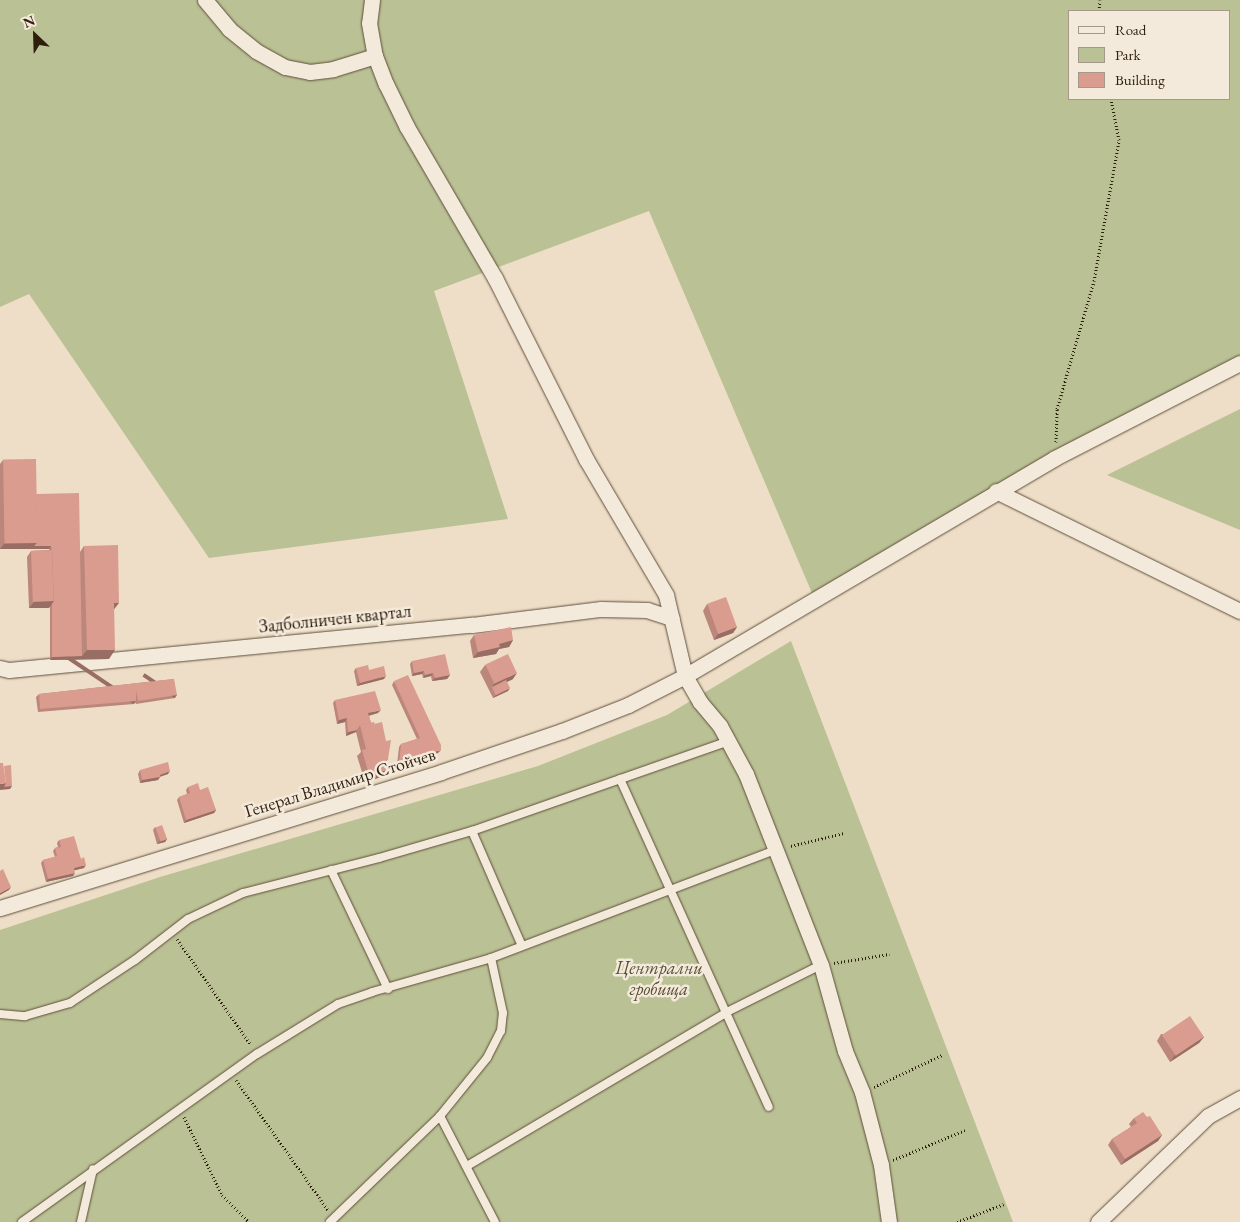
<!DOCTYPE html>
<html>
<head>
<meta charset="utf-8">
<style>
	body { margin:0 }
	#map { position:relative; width:1240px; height:1222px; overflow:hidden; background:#eedec7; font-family:"EB Garamond",serif }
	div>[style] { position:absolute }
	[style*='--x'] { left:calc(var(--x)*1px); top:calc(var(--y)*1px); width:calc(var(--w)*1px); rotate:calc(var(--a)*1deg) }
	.green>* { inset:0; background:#bac194 }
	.path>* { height:3px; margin-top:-1.5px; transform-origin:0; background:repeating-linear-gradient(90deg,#2e1e0c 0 1px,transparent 0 3.5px) }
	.roads { filter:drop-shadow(0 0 1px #5e4e3b) drop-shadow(0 0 1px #5e4e3b) }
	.lane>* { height:8px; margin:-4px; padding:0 4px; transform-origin:4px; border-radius:4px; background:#f4eadb }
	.street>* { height:15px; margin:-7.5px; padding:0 7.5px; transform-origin:7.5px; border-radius:7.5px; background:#f4eadb }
	.wall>* { inset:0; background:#bb867b }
	.shaded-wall>* { inset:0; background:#986d64; transform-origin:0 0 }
	.building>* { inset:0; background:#d99c8f; transform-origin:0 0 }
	span { translate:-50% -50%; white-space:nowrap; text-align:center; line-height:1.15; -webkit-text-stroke:5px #f4eadb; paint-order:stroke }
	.street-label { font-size:18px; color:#2e1e0c }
	.park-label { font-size:18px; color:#584f35; font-style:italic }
	.legend { position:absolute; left:1068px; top:10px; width:162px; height:90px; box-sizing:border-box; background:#f4eadb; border:1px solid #a59888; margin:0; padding:6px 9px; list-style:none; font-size:15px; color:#2e1e0c }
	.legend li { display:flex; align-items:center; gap:10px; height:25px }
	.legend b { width:25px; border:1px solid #a59888 }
	.north { position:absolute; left:10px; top:10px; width:50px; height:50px; -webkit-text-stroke:4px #f4eadb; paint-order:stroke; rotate:336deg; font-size:14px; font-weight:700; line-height:20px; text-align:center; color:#2e1e0c }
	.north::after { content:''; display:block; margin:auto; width:18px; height:22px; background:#2e1e0c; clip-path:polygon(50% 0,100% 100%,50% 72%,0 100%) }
</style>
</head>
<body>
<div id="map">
	<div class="green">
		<i style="clip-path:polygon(evenodd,0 0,1240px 0,1240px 365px,812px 593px,649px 211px,434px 291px,508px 519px,209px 558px,29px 294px,0 307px,0 0,1069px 11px,1229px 11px,1229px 99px,1069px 99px,1069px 11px)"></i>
		<i style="clip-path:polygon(1240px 409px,1240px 530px,1107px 475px)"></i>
		<i style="clip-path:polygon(791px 641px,1013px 1222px,0 1222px,0 930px,160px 877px,538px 766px,667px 715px)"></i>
	</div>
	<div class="path">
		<i style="--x:1099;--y:11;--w:11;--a:-85"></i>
		<i style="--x:1056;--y:442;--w:33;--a:-88"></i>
		<i style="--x:1057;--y:409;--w:133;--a:-73.9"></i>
		<i style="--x:1094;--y:281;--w:143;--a:-79.9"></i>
		<i style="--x:1119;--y:140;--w:42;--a:-101"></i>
		<i style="--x:791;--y:846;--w:55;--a:-13.8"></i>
		<i style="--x:177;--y:939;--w:129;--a:55.1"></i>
		<i style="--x:834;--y:963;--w:56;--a:-9.3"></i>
		<i style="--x:236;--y:1080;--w:159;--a:54.7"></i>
		<i style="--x:874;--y:1087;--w:75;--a:-25.2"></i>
		<i style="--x:184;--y:1117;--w:87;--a:64"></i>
		<i style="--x:222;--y:1195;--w:38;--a:45"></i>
		<i style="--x:893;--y:1160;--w:78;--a:-22.6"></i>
		<i style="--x:957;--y:1222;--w:50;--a:-21"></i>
	</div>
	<div class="roads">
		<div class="lane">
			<i style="--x:620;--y:779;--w:360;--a:65.6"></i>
			<i style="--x:472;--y:831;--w:125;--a:66.5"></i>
			<i style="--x:331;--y:870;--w:132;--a:64.4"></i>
			<i style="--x:0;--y:1014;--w:25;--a:5"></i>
			<i style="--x:25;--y:1016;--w:47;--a:-16.1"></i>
			<i style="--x:70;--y:1003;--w:78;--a:-33.5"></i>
			<i style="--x:135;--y:960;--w:67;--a:-37.7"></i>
			<i style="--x:188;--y:919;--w:61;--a:-25.3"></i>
			<i style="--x:243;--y:893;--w:140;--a:-14.4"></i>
			<i style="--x:379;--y:858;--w:97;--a:-16.2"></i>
			<i style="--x:472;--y:831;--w:272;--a:-19.3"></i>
			<i style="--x:440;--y:1116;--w:119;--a:62.6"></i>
			<i style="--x:467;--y:1166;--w:302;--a:-30.6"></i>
			<i style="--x:727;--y:1012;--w:105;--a:-26.6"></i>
			<i style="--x:22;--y:1222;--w:289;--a:-35.6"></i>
			<i style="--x:257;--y:1054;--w:95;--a:-31.7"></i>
			<i style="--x:338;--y:1004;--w:36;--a:-19"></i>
			<i style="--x:372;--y:992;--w:124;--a:-15.9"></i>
			<i style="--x:491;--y:958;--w:304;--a:-20.8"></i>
			<i style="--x:81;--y:1222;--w:54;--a:-77.2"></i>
			<i style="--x:330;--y:1222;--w:153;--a:-43.9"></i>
			<i style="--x:440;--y:1116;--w:75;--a:-51"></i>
			<i style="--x:487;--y:1058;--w:30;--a:-63"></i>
			<i style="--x:501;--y:1031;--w:18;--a:-84"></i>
			<i style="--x:503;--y:1013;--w:56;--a:-102.3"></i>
		</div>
		<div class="street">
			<i style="--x:205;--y:0;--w:38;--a:50"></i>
			<i style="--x:229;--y:29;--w:35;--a:39"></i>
			<i style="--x:256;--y:51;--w:33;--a:29"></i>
			<i style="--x:285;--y:67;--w:25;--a:11"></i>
			<i style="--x:310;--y:72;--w:23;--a:-7"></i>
			<i style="--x:333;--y:69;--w:44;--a:-17.2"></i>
			<i style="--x:372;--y:0;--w:23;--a:97"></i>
			<i style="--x:369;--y:23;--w:34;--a:80"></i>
			<i style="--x:375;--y:56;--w:30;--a:69"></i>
			<i style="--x:386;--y:84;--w:48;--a:64"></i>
			<i style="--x:407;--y:127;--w:175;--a:59.8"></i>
			<i style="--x:495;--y:278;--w:203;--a:63.3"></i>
			<i style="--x:586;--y:459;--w:158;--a:59.5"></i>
			<i style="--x:666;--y:595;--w:83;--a:76.8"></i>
			<i style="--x:685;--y:676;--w:30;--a:60"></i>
			<i style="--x:700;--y:702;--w:31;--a:50"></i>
			<i style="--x:720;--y:726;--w:55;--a:61.6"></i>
			<i style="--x:746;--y:774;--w:205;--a:68.6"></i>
			<i style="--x:821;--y:965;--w:89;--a:74.4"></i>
			<i style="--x:845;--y:1051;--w:44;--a:67.5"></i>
			<i style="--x:862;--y:1092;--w:75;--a:75.4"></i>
			<i style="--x:881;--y:1165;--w:58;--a:82"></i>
			<i style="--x:996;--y:491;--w:272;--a:26.2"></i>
			<i style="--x:0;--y:668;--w:9;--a:13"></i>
			<i style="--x:9;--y:670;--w:465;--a:-5.6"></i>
			<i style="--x:472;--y:625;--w:130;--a:-7.1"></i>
			<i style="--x:601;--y:609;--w:46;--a:1.2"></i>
			<i style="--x:647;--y:610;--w:26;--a:18"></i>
			<i style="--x:0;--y:908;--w:461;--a:-17.1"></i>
			<i style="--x:441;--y:772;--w:128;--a:-18.7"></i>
			<i style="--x:562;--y:731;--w:71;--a:-21.5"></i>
			<i style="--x:628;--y:705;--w:64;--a:-27"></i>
			<i style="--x:685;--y:676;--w:429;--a:-30.5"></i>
			<i style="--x:1055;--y:458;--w:208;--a:-27.2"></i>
			<i style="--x:1098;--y:1222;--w:153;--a:-43.9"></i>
			<i style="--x:1208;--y:1116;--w:37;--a:-29"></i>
		</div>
	</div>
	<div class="wall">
		<i style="clip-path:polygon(3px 460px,36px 494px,80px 552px,84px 546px,114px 610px,109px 659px,50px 660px,50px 607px,29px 608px,27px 557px,31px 551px,49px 550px,49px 549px,0 549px,0 464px)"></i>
		<i style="clip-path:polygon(707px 604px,737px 627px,733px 633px,714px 640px,703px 611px)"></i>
		<i style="clip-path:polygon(474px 635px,513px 640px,509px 647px,499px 649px,496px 654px,473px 658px,470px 641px)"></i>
		<i style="clip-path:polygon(412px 661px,450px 675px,447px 679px,432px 681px,431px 676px,423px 678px,422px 674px,412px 676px,410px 664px)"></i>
		<i style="clip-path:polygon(485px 665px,513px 679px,507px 682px,508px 691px,493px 698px,480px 672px)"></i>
		<i style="clip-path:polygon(356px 668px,369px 670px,384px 679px,357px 686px,354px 671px)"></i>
		<i style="clip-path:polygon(174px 679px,175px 698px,136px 704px,135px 702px,134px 704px,38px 712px,36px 697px,39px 694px)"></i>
		<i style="clip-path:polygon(394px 681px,438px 753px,397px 765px,399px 747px,401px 744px,417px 739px,392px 685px)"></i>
		<i style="clip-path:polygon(335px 700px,378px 713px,369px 716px,371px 723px,388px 759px,386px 762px,384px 763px,381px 777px,365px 782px,357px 756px,361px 752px,356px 732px,346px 736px,345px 722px,337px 724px,333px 703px)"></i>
		<i style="clip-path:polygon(140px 770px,168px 774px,160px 777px,158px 780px,140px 783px,138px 774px)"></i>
		<i style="clip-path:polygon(188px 787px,200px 790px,216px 810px,214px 813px,184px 823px,177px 800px,179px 797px,187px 794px,186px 790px)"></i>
		<i style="clip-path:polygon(155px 827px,167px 839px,165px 842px,157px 844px,153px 830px)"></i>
		<i style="clip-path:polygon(59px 840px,81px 859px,84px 868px,74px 870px,73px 876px,46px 882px,41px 863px,43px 860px,55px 857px,53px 851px,55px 848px,58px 847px,57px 843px)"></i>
		<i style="clip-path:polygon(1161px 1034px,1204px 1037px,1199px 1043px,1170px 1062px,1157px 1041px)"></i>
		<i style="clip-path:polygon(1147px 1117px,1162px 1135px,1158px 1141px,1121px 1165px,1108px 1145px,1112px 1139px,1131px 1127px,1129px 1124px,1134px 1118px)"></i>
	</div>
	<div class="shaded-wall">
		<i style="clip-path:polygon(5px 543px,37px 543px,51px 546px,49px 549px,0 549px)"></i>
		<i style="clip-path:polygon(54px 601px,49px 608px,29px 608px,34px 602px)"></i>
		<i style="clip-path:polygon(114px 603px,119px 603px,112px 612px)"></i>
		<i style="clip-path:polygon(737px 627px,733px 633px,714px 640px,718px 634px)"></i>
		<i style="clip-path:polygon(513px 640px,509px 647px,499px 649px,496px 654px,473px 658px,478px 652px,499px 644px)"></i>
		<i style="clip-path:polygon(87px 650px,115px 650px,109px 659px,50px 660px,52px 657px,82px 656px)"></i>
		<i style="clip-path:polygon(424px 671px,422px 674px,412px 676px,414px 673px)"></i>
		<i style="clip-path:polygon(433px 673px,431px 676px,423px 678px,425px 675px)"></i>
		<i style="clip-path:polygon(517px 673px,513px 679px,493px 689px,492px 688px,490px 691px,494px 684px)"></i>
		<i style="clip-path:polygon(450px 675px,447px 679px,432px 681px,435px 678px)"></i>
		<i style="clip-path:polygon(386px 676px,384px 679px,357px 686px,360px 683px)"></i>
		<i style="clip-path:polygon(510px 688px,508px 691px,493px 698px,496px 695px)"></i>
		<i style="left:177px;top:695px;width:4px;height:39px;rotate:124deg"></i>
		<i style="left:136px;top:701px;width:4px;height:96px;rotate:124deg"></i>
		<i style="clip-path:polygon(381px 710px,378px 713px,366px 716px,368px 713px)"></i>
		<i style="clip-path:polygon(347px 718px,345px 722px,337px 724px,339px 720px)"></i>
		<i style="clip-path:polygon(357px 730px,356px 732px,346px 736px,348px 732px)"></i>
		<i style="clip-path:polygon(441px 750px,438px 753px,397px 765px,399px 762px)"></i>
		<i style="clip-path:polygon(386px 770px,381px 777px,365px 782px,369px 775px)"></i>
		<i style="clip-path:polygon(170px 771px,168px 774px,158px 777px,160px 777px,158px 780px,140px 783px,142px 780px)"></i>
		<i style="clip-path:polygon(6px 783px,12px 786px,10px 789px,0 790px,0 784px)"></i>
		<i style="clip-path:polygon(216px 810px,214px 813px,184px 823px,186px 820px)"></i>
		<i style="clip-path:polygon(167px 839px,165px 842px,157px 844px,160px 841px)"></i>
		<i style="clip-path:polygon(86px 865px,84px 868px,72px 871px,74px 868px)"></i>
		<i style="clip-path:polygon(75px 873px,73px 876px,46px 882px,48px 879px)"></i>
		<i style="clip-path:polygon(11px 887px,9px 890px,0 895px,0 893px)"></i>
		<i style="clip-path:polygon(1204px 1037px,1199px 1043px,1170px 1062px,1175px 1055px)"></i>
		<i style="clip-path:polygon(1162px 1135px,1158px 1141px,1121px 1165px,1125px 1159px)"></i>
	</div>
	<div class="building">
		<i style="left:36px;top:459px;width:84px;height:33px;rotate:89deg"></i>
		<i style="clip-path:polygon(79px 493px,82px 656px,52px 657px,52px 604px,54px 601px,52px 550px,51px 546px,34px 546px,37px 543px,36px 494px)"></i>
		<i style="clip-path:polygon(118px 545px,119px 603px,114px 603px,115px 650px,87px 650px,84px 546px)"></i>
		<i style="left:52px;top:550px;width:51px;height:21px;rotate:88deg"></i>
		<i style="left:726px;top:597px;width:32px;height:20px;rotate:70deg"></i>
		<i style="clip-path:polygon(511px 627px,513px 640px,499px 644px,500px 647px,478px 652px,474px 635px)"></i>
		<i style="clip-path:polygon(445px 654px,450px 675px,435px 678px,433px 673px,425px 675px,424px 671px,414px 673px,412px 661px)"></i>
		<i style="left:508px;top:654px;width:21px;height:25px;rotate:65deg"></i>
		<i style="clip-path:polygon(368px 665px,369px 670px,384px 666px,386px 676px,360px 683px,356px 668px)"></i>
		<i style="clip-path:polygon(408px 675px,441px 745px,441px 750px,399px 762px,401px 744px,420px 738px,394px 681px)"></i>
		<i style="clip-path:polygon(174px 679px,177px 695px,138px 701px,136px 691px,136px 701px,40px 709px,39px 694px)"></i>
		<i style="left:506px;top:680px;width:9px;height:16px;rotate:63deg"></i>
		<i style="clip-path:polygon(375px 691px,381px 710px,368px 713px,371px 723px,360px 725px,357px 730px,348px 732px,347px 718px,339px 720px,335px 700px)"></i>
		<i style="clip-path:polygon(374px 722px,386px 770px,369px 775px,362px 750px,366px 749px,360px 725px)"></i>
		<i style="clip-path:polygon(382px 722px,386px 741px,391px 740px,388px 759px,383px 761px,374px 724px)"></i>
		<i style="clip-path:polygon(168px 762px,170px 771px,160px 775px,160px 777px,142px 780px,140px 770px)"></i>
		<i style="clip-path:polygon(0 763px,3px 763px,6px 783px,0 784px)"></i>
		<i style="clip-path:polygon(11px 765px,12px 786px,4px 787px,6px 783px,4px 766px)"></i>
		<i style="clip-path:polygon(198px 783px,200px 790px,208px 787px,216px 810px,186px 820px,179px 797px,190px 793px,188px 787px)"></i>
		<i style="left:162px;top:825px;width:15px;height:7px;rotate:70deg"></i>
		<i style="clip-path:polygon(74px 836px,81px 859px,84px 857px,86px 865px,74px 868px,75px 873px,48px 879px,43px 860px,57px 856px,55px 848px,61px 847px,59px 840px)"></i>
		<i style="clip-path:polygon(3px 869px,11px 887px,0 893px,0 871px)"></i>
		<i style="left:1190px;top:1016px;width:25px;height:34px;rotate:56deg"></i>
		<i style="clip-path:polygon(1143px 1112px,1147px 1117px,1150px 1116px,1162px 1135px,1125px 1159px,1112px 1139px,1137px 1123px,1134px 1118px)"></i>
	</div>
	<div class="street-label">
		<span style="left:335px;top:619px;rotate:-6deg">Задболничен квартал</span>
		<span style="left:340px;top:783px;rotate:-17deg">Генерал Владимир Стойчев</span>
	</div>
	<div class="park-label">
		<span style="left:659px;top:979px">Централни<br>гробища</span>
	</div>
	<ul class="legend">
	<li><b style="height:6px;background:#f4eadb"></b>Road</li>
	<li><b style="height:14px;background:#bac194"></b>Park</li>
	<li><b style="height:14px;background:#d99c8f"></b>Building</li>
	</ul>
	<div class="north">N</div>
</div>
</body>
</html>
